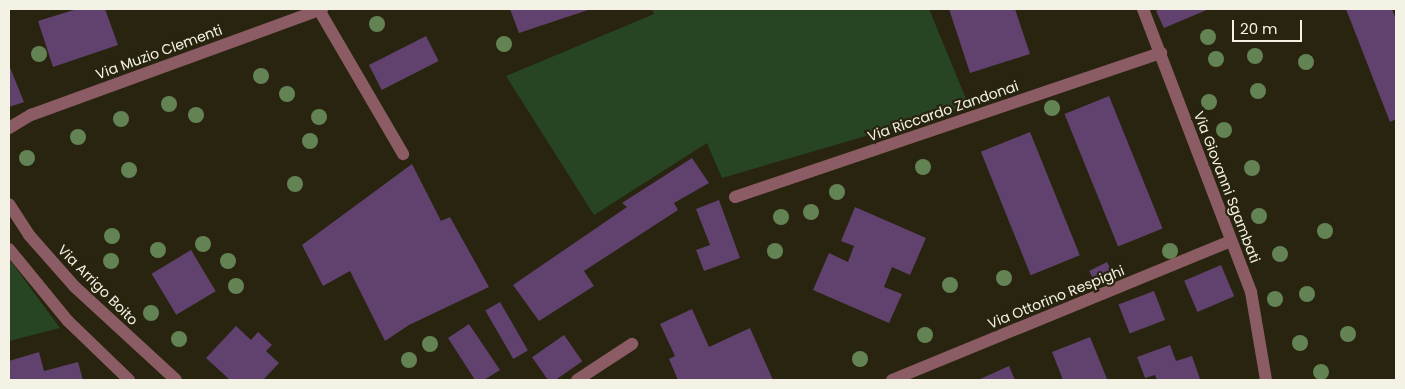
<!DOCTYPE html>
<html>
<head>
<meta charset="utf-8">
<style>
	body { margin:0 }
	#map { position:relative; width:1405px; height:389px; overflow:hidden; background:#28240f; font-family:Poppins,sans-serif }
	div>[style] { position:absolute }
	[style*='--x'] { left:calc(var(--x)*1px); top:calc(var(--y)*1px); width:calc(var(--w)*1px); rotate:calc(var(--a)*1deg) }
	.green>* { inset:0; background:#274522 }
	.building>* { inset:0; background:#61416e; transform-origin:0 0 }
	.minor>* { height:12px; margin:-6px; padding:0 6px; transform-origin:6px; border-radius:6px; background:#8c5c64 }
	.trees>* { width:16px; height:16px; margin:-8px; border-radius:50%; background:#648354 }
	span { translate:-50% -50%; white-space:nowrap; text-align:center; line-height:1.15; -webkit-text-stroke:4.5px #28240f; paint-order:stroke }
	.street-label { font-size:14px; color:#f4f2e5 }
	.frame { position:absolute; inset:0; border:10px solid #f4f2e5; pointer-events:none }
	.scale { position:absolute; left:1232px; top:20px; width:70px; height:22px; box-sizing:border-box; border:2px solid #f4f2e5; border-top:0; padding-left:6px; font-size:15px; line-height:18px; white-space:nowrap; color:#f4f2e5; -webkit-text-stroke:4px #28240f; paint-order:stroke }
</style>
</head>
<body>
<div id="map">
	<div class="green">
		<i style="clip-path:polygon(652px 9px,929px 9px,969px 106px,722px 178px,707px 143px,594px 215px,506px 76px,654px 14px)"></i>
		<i style="clip-path:polygon(9px 259px,60px 328px,9px 341px)"></i>
	</div>
	<div class="building">
		<i style="clip-path:polygon(77px 9px,105px 9px,118px 45px,53px 67px,38px 21px)"></i>
		<i style="clip-path:polygon(510px 9px,591px 9px,519px 33px)"></i>
		<i style="clip-path:polygon(949px 9px,1015px 9px,1030px 54px,970px 73px)"></i>
		<i style="clip-path:polygon(1160px 9px,1209px 9px,1164px 28px,1156px 11px)"></i>
		<i style="clip-path:polygon(1346px 9px,1392px 9px,1396px 20px,1396px 119px,1390px 122px)"></i>
		<i style="left:426px;top:36px;width:28px;height:64px;rotate:63deg"></i>
		<i style="clip-path:polygon(9px 65px,24px 102px,9px 107px)"></i>
		<i style="left:1109px;top:96px;width:143px;height:48px;rotate:68deg"></i>
		<i style="left:1030px;top:132px;width:133px;height:53px;rotate:68deg"></i>
		<i style="clip-path:polygon(692px 158px,709px 183px,674px 203px,678px 210px,584px 271px,594px 286px,539px 321px,513px 285px,627px 207px,622px 203px)"></i>
		<i style="clip-path:polygon(412px 164px,441px 221px,450px 217px,489px 287px,409px 325px,385px 341px,350px 271px,323px 286px,302px 245px)"></i>
		<i style="clip-path:polygon(719px 200px,740px 258px,704px 271px,696px 250px,710px 245px,696px 209px)"></i>
		<i style="clip-path:polygon(855px 207px,926px 238px,910px 275px,892px 267px,884px 287px,902px 294px,889px 323px,813px 290px,829px 253px,848px 262px,854px 246px,841px 241px)"></i>
		<i style="left:191px;top:250px;width:48px;height:46px;rotate:59deg"></i>
		<i style="left:1107px;top:262px;width:13px;height:20px;rotate:63deg"></i>
		<i style="left:1221px;top:265px;width:34px;height:40px;rotate:67deg"></i>
		<i style="left:1154px;top:291px;width:31px;height:38px;rotate:69deg"></i>
		<i style="left:500px;top:302px;width:56px;height:17px;rotate:60deg"></i>
		<i style="clip-path:polygon(692px 309px,709px 347px,750px 328px,773px 380px,678px 380px,669px 359px,675px 356px,660px 324px)"></i>
		<i style="clip-path:polygon(469px 324px,500px 370px,484px 380px,475px 380px,448px 338px)"></i>
		<i style="clip-path:polygon(236px 326px,251px 340px,258px 332px,272px 345px,266px 351px,279px 363px,263px 380px,230px 380px,206px 358px)"></i>
		<i style="left:564px;top:335px;width:32px;height:39px;rotate:55deg"></i>
		<i style="clip-path:polygon(1090px 337px,1107px 379px,1063px 380px,1052px 352px)"></i>
		<i style="clip-path:polygon(1170px 345px,1176px 361px,1192px 356px,1200px 379px,1157px 380px,1155px 375px,1145px 378px,1137px 357px)"></i>
		<i style="clip-path:polygon(39px 352px,44px 371px,78px 362px,83px 380px,9px 380px,9px 361px)"></i>
		<i style="clip-path:polygon(1009px 366px,1015px 380px,978px 380px)"></i>
	</div>
	<div class="minor">
		<i style="--x:1143;--y:9;--w:303;--a:69.1"></i>
		<i style="--x:1251;--y:292;--w:89;--a:80.3"></i>
		<i style="--x:319;--y:10;--w:167;--a:59.7"></i>
		<i style="--x:9;--y:128;--w:26;--a:-31"></i>
		<i style="--x:31;--y:115;--w:310;--a:-20"></i>
		<i style="--x:735;--y:197;--w:450;--a:-18.7"></i>
		<i style="--x:9;--y:204;--w:37;--a:57"></i>
		<i style="--x:29;--y:235;--w:69;--a:48.5"></i>
		<i style="--x:75;--y:287;--w:137;--a:42.6"></i>
		<i style="--x:9;--y:249;--w:93;--a:50.7"></i>
		<i style="--x:68;--y:321;--w:85;--a:44"></i>
		<i style="--x:577;--y:380;--w:66;--a:-33.2"></i>
		<i style="--x:892;--y:380;--w:366;--a:-22.3"></i>
	</div>
	<div class="trees">
		<i style="left:377px;top:24px"></i>
		<i style="left:1208px;top:37px"></i>
		<i style="left:504px;top:44px"></i>
		<i style="left:39px;top:54px"></i>
		<i style="left:1255px;top:56px"></i>
		<i style="left:1216px;top:59px"></i>
		<i style="left:1306px;top:62px"></i>
		<i style="left:261px;top:76px"></i>
		<i style="left:1258px;top:91px"></i>
		<i style="left:287px;top:94px"></i>
		<i style="left:1209px;top:102px"></i>
		<i style="left:169px;top:104px"></i>
		<i style="left:1052px;top:108px"></i>
		<i style="left:196px;top:115px"></i>
		<i style="left:319px;top:117px"></i>
		<i style="left:121px;top:119px"></i>
		<i style="left:1224px;top:130px"></i>
		<i style="left:78px;top:137px"></i>
		<i style="left:310px;top:141px"></i>
		<i style="left:27px;top:158px"></i>
		<i style="left:923px;top:167px"></i>
		<i style="left:1252px;top:168px"></i>
		<i style="left:129px;top:170px"></i>
		<i style="left:295px;top:184px"></i>
		<i style="left:837px;top:192px"></i>
		<i style="left:811px;top:212px"></i>
		<i style="left:1259px;top:216px"></i>
		<i style="left:781px;top:217px"></i>
		<i style="left:1325px;top:231px"></i>
		<i style="left:112px;top:236px"></i>
		<i style="left:203px;top:244px"></i>
		<i style="left:158px;top:250px"></i>
		<i style="left:775px;top:251px"></i>
		<i style="left:1170px;top:251px"></i>
		<i style="left:1280px;top:254px"></i>
		<i style="left:111px;top:261px"></i>
		<i style="left:228px;top:261px"></i>
		<i style="left:1004px;top:278px"></i>
		<i style="left:950px;top:285px"></i>
		<i style="left:236px;top:286px"></i>
		<i style="left:1307px;top:294px"></i>
		<i style="left:1275px;top:299px"></i>
		<i style="left:151px;top:313px"></i>
		<i style="left:1348px;top:334px"></i>
		<i style="left:925px;top:335px"></i>
		<i style="left:179px;top:339px"></i>
		<i style="left:1300px;top:343px"></i>
		<i style="left:430px;top:344px"></i>
		<i style="left:860px;top:359px"></i>
		<i style="left:409px;top:360px"></i>
		<i style="left:1321px;top:372px"></i>
	</div>
	<div class="street-label">
		<span style="left:159px;top:52px;rotate:-20deg">Via Muzio Clementi</span>
		<span style="left:943px;top:111px;rotate:-19deg">Via Riccardo Zandonai</span>
		<span style="left:1227px;top:187px;rotate:69deg">Via Giovanni Sgambati</span>
		<span style="left:98px;top:285px;rotate:45deg">Via Arrigo Boito</span>
		<span style="left:1056px;top:297px;rotate:-22deg">Via Ottorino Respighi</span>
	</div>
	<div class="frame"></div>
	<div class="scale">20 m</div>
</div>
</body>
</html>
